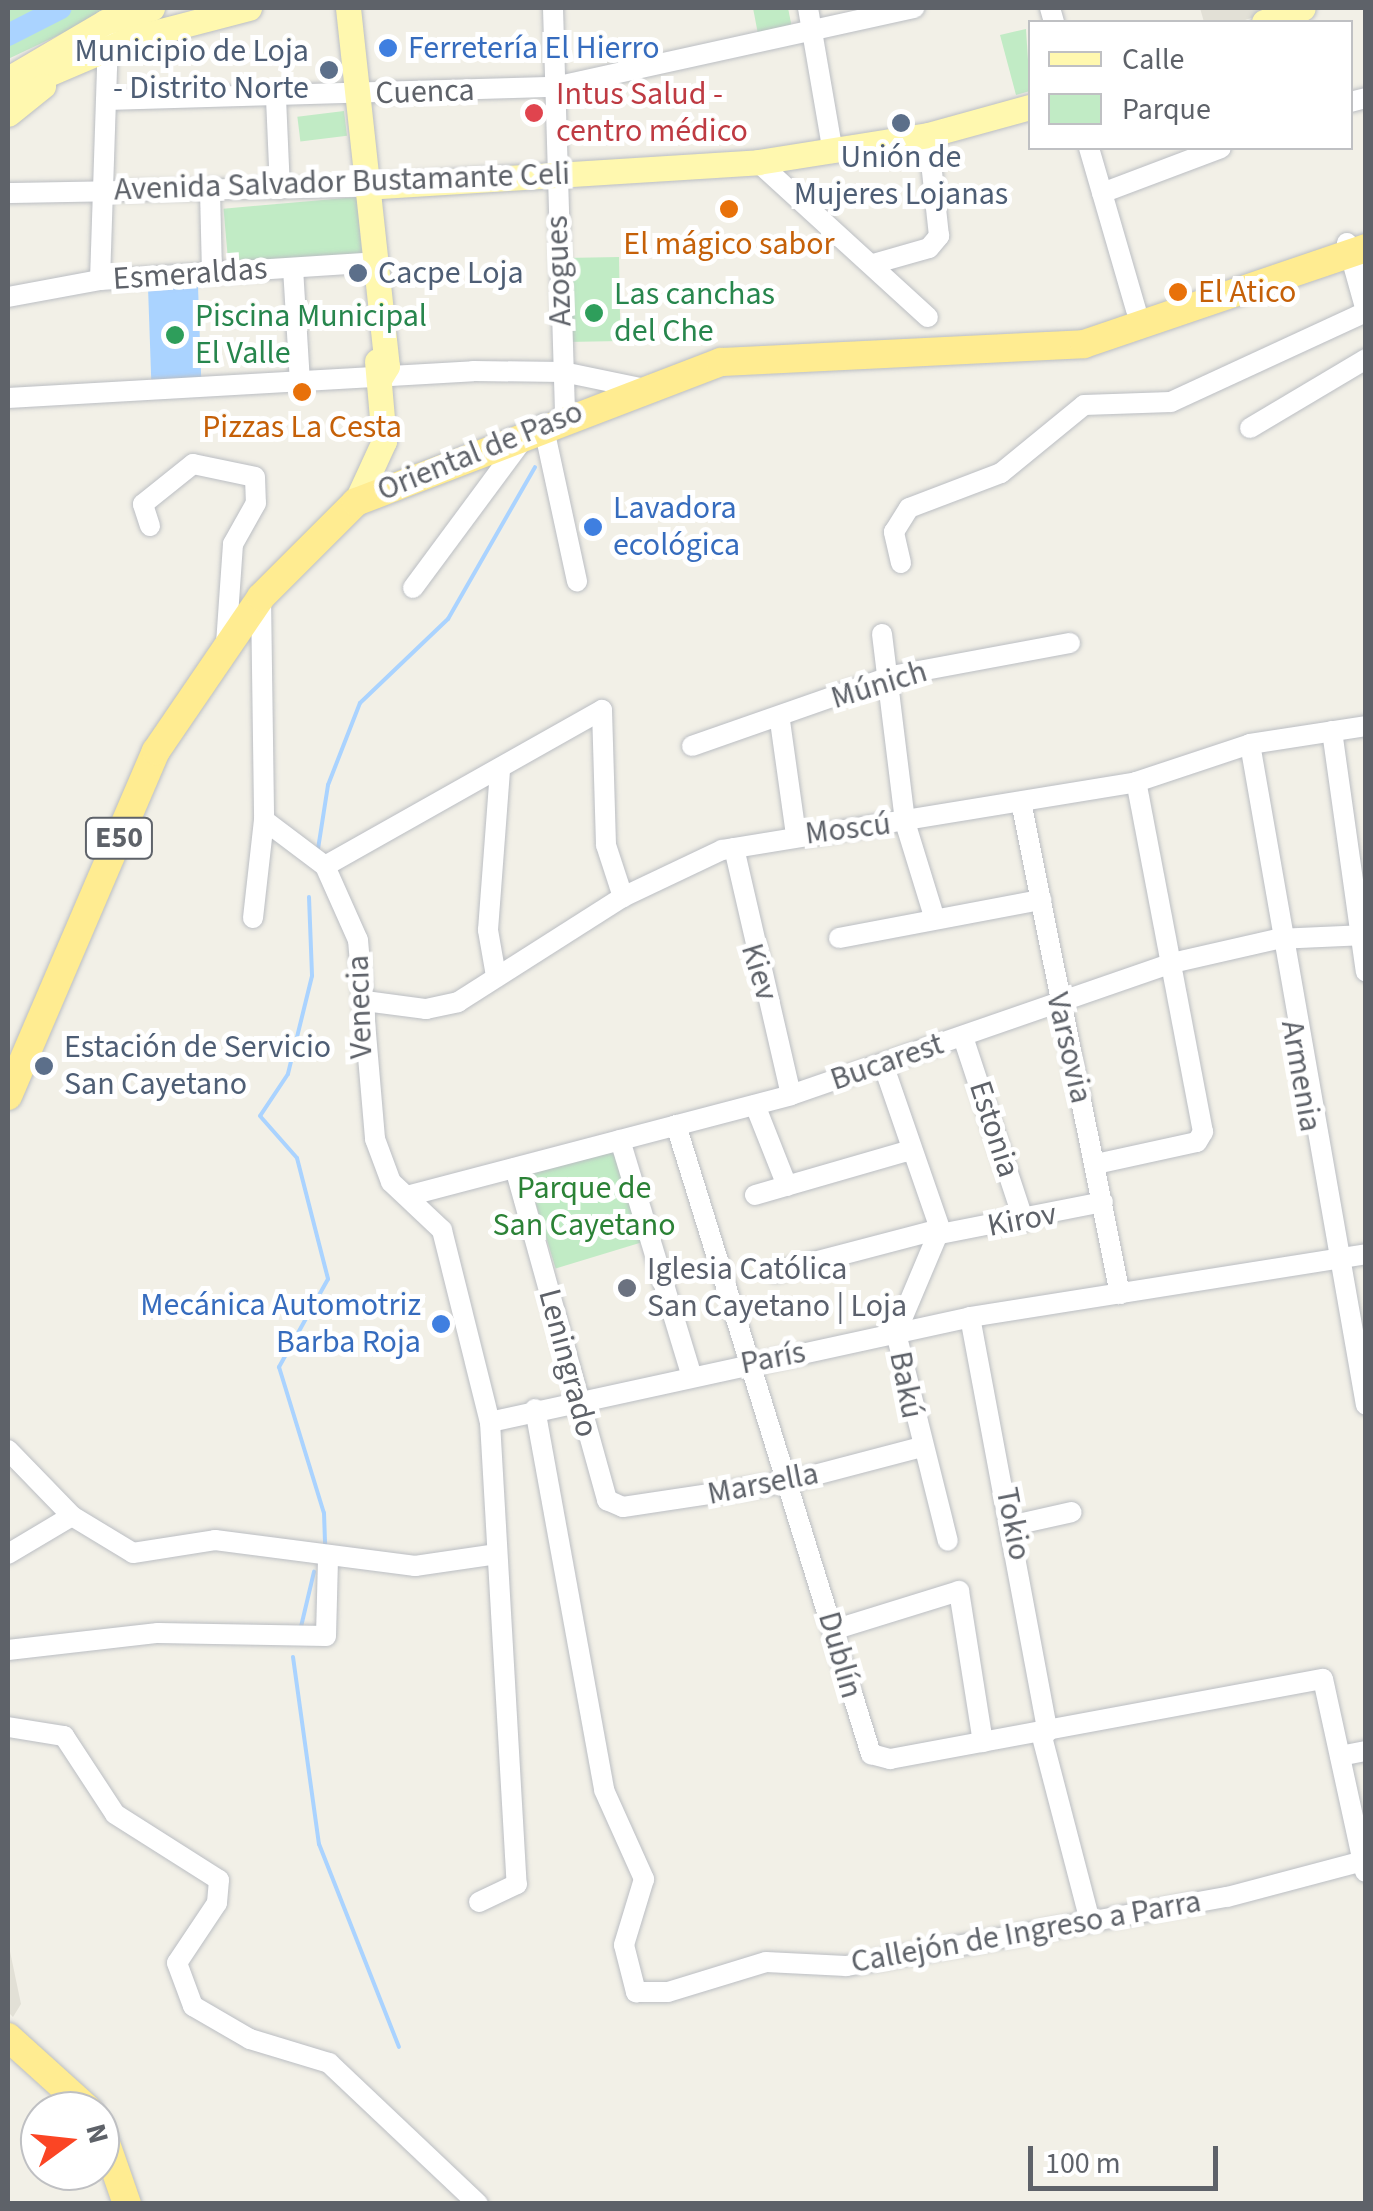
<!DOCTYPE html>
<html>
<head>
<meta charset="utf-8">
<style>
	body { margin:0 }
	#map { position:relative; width:1373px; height:2211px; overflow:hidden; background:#f2f0e7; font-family:"Source Sans 3",sans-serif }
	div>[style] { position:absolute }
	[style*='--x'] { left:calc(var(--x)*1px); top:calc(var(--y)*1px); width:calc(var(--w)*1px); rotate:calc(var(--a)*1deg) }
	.education>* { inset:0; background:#e2e0d6 }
	.green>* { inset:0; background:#c1ebc5; transform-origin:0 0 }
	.water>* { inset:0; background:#aad3ff; transform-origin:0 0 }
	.stream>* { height:4px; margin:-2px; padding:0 2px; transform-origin:2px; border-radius:2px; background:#aad3ff }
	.river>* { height:22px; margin:-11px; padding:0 11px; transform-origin:11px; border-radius:11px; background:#aad3ff }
	.roads { filter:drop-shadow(0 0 2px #bbbec3) drop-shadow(0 0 2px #bbbec3) }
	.minor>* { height:20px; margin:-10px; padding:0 10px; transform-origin:10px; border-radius:10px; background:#fff }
	.major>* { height:25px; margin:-12.5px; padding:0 12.5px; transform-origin:12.5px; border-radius:12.5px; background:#fff8af }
	.highway>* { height:28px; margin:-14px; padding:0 14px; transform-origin:14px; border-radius:14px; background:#ffec91 }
	.dots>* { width:28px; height:28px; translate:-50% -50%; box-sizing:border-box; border:5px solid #fff; border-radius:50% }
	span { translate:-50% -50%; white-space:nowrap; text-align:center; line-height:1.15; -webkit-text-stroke:10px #fff; paint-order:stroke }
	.shield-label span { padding:2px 8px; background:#fff; border:2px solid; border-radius:8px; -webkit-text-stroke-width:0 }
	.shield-label { font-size:30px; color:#5e6269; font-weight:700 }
	.shop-label { font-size:32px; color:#366cbe }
	.left { translate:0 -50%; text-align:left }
	.right { translate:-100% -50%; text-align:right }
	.service-label { font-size:32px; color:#4e5e75 }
	.street-label { font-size:32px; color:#5e6269 }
	.health-label { font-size:32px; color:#be3a42 }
	.food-label { font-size:32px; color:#c56008 }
	.leisure-label { font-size:32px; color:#27864d }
	.park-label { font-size:32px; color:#2b8236 }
	.worship-label { font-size:32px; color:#5b616d }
	.frame { position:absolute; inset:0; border:10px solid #5e6269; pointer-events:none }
	.legend { position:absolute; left:1028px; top:20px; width:325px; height:130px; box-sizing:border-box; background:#fff; border:2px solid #bfc0c3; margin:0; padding:12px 18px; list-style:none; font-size:30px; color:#5e6269 }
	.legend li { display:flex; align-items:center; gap:20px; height:50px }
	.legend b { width:50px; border:2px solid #bfc0c3 }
	.north { position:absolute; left:20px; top:2091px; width:100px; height:100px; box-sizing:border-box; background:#fff; border:2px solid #bfc0c3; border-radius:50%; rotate:75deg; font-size:28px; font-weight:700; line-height:40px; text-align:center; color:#5e6269 }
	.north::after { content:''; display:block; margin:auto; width:35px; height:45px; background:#fb4524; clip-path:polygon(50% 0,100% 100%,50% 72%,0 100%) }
	.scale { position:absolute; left:1028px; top:2146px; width:190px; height:45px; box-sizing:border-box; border:5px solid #5e6269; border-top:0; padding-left:12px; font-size:30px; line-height:35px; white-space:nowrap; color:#5e6269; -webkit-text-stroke:8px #fff; paint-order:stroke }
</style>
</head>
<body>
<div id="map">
	<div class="education">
		<i style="clip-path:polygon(1200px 8px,1281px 8px,1239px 22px,1204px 22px)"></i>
		<i style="clip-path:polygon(8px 1942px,21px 2004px,13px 2017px,8px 2012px)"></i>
	</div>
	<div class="green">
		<i style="clip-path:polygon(9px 8px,116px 8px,8px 59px)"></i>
		<i style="clip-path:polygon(753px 8px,788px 8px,792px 28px,758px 34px)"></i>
		<i style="clip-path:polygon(1026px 29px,1030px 91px,1016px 95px,1000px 35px)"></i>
		<i style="left:344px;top:111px;width:25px;height:47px;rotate:83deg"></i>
		<i style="left:357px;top:197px;width:57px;height:134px;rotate:85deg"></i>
		<i style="left:619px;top:257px;width:84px;height:54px;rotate:89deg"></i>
		<i style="left:615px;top:1148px;width:98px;height:92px;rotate:73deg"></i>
	</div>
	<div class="water">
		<i style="left:198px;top:286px;width:92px;height:50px;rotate:88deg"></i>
	</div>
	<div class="stream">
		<i style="--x:318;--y:849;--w:65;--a:-81.1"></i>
		<i style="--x:328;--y:785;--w:88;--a:-68.7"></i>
		<i style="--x:360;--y:703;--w:122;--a:-43.7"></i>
		<i style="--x:448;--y:619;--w:175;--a:-60.2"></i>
		<i style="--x:309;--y:897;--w:79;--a:87.8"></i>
		<i style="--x:312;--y:976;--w:101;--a:103.8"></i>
		<i style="--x:288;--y:1074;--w:50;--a:123.7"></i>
		<i style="--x:260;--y:1116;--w:56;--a:48.6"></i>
		<i style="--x:297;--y:1158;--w:125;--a:75.6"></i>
		<i style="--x:328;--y:1279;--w:101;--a:119.1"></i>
		<i style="--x:279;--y:1367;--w:153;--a:72.9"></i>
		<i style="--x:324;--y:1513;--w:31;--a:88"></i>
		<i style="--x:300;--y:1631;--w:61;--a:-76.7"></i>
		<i style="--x:293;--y:1657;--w:189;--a:82.1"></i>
		<i style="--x:319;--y:1844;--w:218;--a:68.5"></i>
	</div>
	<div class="river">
		<i style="--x:8;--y:35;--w:59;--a:-27"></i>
	</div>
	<div class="roads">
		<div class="minor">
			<i style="--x:553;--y:8;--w:407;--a:88.3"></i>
			<i style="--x:808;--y:8;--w:147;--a:80.2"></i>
			<i style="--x:1050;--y:8;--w:15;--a:74"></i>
			<i style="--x:276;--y:98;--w:91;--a:87.5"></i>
			<i style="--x:108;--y:100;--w:446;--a:-1.7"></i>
			<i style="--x:554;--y:87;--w:369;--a:-12.4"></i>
			<i style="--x:1350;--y:102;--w:16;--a:-14"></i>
			<i style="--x:1089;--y:148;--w:169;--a:73.8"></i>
			<i style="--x:758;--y:162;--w:230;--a:42.4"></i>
			<i style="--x:210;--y:191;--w:81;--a:88.6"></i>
			<i style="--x:8;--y:193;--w:357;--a:-1"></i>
			<i style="--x:1102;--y:193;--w:127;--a:-20.7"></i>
			<i style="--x:1347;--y:243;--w:71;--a:74.4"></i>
			<i style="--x:873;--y:264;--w:58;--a:-15.9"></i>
			<i style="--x:929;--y:248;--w:16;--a:-50"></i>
			<i style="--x:939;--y:236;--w:102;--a:-96.2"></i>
			<i style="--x:293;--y:268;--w:115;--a:86.5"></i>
			<i style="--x:100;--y:280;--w:243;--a:-88.1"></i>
			<i style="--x:8;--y:297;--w:94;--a:-10.5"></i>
			<i style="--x:100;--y:280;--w:276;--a:-3.7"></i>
			<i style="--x:8;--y:398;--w:466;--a:-3.3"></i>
			<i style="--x:473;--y:371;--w:90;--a:0.6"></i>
			<i style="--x:563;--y:372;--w:79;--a:11.7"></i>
			<i style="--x:543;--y:424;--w:161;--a:77.8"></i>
			<i style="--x:1250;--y:428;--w:135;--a:-30.7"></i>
			<i style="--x:150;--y:526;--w:23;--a:-108"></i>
			<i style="--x:143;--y:504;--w:64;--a:-38.7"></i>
			<i style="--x:193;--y:464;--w:63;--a:11.8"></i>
			<i style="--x:255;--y:477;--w:26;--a:88"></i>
			<i style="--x:256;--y:503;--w:47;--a:119.3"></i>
			<i style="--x:233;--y:544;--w:99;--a:94"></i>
			<i style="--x:901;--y:563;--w:32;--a:-103"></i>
			<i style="--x:894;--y:532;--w:28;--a:-58"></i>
			<i style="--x:909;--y:508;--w:98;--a:-20.8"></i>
			<i style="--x:1001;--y:473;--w:107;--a:-39.3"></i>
			<i style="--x:1084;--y:405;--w:87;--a:-2"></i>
			<i style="--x:1171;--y:402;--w:215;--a:-24.8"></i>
			<i style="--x:413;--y:588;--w:195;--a:-53.5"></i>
			<i style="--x:261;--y:597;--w:223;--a:89.2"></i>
			<i style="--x:264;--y:820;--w:76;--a:37"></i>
			<i style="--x:325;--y:866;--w:81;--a:66"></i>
			<i style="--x:358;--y:940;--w:200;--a:85.1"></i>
			<i style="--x:375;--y:1139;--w:46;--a:69.6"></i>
			<i style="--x:391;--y:1182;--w:70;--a:43.3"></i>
			<i style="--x:442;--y:1230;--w:198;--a:76"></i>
			<i style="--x:490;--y:1422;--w:463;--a:86.7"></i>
			<i style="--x:517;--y:1884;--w:42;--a:154.7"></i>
			<i style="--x:882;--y:634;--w:189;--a:83"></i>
			<i style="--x:905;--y:822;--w:95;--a:72.9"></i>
			<i style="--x:780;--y:721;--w:115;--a:82"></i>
			<i style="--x:1332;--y:731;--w:243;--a:82"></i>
			<i style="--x:1250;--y:744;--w:671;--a:80.05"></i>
			<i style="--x:692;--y:746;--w:212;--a:-19.3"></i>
			<i style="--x:892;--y:676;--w:181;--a:-10.5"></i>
			<i style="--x:1021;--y:802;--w:502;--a:78.62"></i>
			<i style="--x:734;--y:848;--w:253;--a:77"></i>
			<i style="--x:325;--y:866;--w:318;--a:-29.4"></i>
			<i style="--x:602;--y:710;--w:135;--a:88.3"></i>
			<i style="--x:606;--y:845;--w:55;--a:71.9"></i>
			<i style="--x:253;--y:918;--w:99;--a:-83.6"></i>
			<i style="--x:839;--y:938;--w:206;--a:-10.7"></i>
			<i style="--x:496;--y:976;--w:47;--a:-99.9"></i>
			<i style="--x:488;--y:930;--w:158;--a:-85.7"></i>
			<i style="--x:365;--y:1001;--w:62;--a:7.5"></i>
			<i style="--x:426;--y:1009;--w:33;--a:-12"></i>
			<i style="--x:458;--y:1002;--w:196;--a:-32.5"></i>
			<i style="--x:623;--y:897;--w:110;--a:-25.4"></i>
			<i style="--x:722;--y:850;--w:420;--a:-9.3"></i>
			<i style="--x:1136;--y:782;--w:120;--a:-18.4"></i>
			<i style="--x:1250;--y:744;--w:117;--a:-8.8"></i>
			<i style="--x:963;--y:1037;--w:194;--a:71.7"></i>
			<i style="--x:883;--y:1064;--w:175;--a:70.9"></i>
			<i style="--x:940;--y:1229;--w:113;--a:112.9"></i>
			<i style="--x:896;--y:1333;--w:214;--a:76"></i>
			<i style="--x:755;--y:1105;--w:87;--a:68.4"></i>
			<i style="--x:676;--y:1125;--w:659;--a:72.78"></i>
			<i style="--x:871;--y:1754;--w:20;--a:15"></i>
			<i style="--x:890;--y:1759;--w:440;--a:-10.5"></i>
			<i style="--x:1323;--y:1679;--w:197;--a:77.7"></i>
			<i style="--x:620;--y:1140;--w:245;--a:73.1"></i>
			<i style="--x:1096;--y:1164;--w:103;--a:-12.3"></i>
			<i style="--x:1197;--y:1142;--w:12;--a:-59"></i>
			<i style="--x:1203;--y:1132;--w:356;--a:-100.8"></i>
			<i style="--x:515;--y:1168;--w:345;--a:74.5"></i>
			<i style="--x:607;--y:1500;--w:17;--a:24"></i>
			<i style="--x:623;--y:1507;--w:167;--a:-8.6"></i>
			<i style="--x:788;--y:1482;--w:134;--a:-14.7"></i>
			<i style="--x:755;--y:1195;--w:162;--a:-16.1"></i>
			<i style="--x:407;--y:1196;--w:397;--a:-14.7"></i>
			<i style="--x:791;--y:1095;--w:403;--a:-19.1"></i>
			<i style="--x:1172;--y:963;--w:108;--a:-12.9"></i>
			<i style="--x:1277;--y:939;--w:89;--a:-2.6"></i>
			<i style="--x:940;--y:1234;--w:166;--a:-11.1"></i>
			<i style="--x:776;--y:1272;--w:170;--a:-14.7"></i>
			<i style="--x:970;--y:1317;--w:422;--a:79.4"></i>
			<i style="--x:535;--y:1409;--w:387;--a:79.7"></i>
			<i style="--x:604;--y:1790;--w:98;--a:65.8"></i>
			<i style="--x:644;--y:1879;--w:69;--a:106.9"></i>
			<i style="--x:624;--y:1945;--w:49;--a:75.7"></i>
			<i style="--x:636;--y:1992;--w:32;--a:0"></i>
			<i style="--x:668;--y:1992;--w:102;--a:-17"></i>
			<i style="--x:766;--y:1962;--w:80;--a:2.9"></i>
			<i style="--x:846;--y:1966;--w:387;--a:-10.3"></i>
			<i style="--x:1227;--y:1897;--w:141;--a:-14.8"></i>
			<i style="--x:490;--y:1422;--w:491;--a:-12.3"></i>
			<i style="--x:970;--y:1317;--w:401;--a:-9"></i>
			<i style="--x:8;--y:1450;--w:92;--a:45.9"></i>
			<i style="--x:72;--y:1516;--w:71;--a:31.2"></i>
			<i style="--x:133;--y:1553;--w:83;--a:-9"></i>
			<i style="--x:215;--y:1540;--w:202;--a:7.4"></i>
			<i style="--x:415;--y:1566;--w:83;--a:-8.3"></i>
			<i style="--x:1014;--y:1525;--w:59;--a:-12.6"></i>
			<i style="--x:8;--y:1554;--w:74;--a:-30.7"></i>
			<i style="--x:833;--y:1630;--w:132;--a:-17.2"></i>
			<i style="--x:959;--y:1591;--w:153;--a:81"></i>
			<i style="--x:8;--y:1650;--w:151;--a:-6.5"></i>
			<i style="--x:158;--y:1633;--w:168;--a:1"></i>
			<i style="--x:326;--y:1636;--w:75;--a:-88.5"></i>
			<i style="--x:8;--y:1727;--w:57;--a:9.1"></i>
			<i style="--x:64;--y:1736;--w:93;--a:56.8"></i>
			<i style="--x:115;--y:1814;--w:123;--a:32.4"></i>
			<i style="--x:219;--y:1880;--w:23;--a:95"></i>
			<i style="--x:217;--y:1903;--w:72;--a:123.7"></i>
			<i style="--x:177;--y:1963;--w:46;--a:69.6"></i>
			<i style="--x:193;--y:2006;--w:66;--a:30.1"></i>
			<i style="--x:250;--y:2039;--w:83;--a:16.9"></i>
			<i style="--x:329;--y:2063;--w:205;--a:43.4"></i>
			<i style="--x:1041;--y:1733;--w:194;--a:75.4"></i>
			<i style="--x:1340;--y:1756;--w:26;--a:-11"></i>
		</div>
		<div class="major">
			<i style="--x:348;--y:8;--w:360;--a:83.8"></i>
			<i style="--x:387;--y:366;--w:12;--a:121"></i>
			<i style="--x:1264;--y:22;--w:41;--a:-19.7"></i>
			<i style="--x:8;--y:79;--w:113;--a:-30.4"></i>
			<i style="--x:105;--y:22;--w:49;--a:-16.6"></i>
			<i style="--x:8;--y:91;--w:133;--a:-23.1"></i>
			<i style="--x:130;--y:39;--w:123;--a:-14.6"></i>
			<i style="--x:8;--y:114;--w:45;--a:-38.7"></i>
			<i style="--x:365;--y:187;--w:394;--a:-3.6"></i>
			<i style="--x:758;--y:162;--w:172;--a:-9"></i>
			<i style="--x:928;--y:135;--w:106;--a:-15.4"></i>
			<i style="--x:356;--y:502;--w:67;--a:-65.3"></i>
			<i style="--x:384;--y:441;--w:80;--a:-95"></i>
		</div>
		<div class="highway">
			<i style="--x:8;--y:1096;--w:375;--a:-66.8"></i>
			<i style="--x:156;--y:751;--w:186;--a:-55.7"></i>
			<i style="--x:261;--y:597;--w:134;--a:-45"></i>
			<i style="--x:356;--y:502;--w:391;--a:-21"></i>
			<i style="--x:721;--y:362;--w:363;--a:-2.8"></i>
			<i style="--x:1084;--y:344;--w:298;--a:-18.8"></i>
			<i style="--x:8;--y:2037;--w:110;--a:42.1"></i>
			<i style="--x:100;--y:2126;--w:83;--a:70.9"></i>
		</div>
	</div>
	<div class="dots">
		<i style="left:388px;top:48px;background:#3f7fe0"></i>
		<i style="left:329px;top:70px;background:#5c6f8a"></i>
		<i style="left:534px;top:113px;background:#e0444e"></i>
		<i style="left:901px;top:123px;background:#5c6f8a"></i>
		<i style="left:729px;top:209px;background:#e8710a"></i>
		<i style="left:358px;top:273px;background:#5c6f8a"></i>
		<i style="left:1178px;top:292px;background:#e8710a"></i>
		<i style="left:594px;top:313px;background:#2e9e5b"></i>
		<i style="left:175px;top:335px;background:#2e9e5b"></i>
		<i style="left:302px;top:392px;background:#e8710a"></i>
		<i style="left:593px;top:527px;background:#3f7fe0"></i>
		<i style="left:44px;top:1066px;background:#5c6f8a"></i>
		<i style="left:627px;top:1288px;background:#6b7280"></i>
		<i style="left:441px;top:1324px;background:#3f7fe0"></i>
	</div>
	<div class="shield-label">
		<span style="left:119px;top:838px">E50</span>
	</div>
	<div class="shop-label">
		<span class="left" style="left:408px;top:48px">Ferretería El Hierro</span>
		<span class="left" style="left:613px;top:527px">Lavadora<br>ecológica</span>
		<span class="right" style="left:421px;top:1324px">Mecánica Automotriz<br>Barba Roja</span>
	</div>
	<div class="service-label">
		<span class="right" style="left:309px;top:70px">Municipio de Loja<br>- Distrito Norte</span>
		<span style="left:901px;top:176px">Unión de<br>Mujeres Lojanas</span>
		<span class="left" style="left:378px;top:273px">Cacpe Loja</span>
		<span class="left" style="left:64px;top:1066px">Estación de Servicio<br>San Cayetano</span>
	</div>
	<div class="street-label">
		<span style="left:425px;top:92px;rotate:-2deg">Cuenca</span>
		<span style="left:342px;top:182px;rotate:-2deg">Avenida Salvador Bustamante Celi</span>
		<span style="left:559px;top:271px;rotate:-92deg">Azogues</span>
		<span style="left:190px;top:274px;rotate:-4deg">Esmeraldas</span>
		<span style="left:480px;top:451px;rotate:-22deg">Oriental de Paso</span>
		<span style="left:879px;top:685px;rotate:-17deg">Múnich</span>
		<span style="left:848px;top:829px;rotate:-7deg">Moscú</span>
		<span style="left:759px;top:972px;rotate:73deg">Kiev</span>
		<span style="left:360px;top:1007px;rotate:-92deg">Venecia</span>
		<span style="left:1069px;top:1048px;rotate:77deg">Varsovia</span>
		<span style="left:887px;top:1062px;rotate:-19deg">Bucarest</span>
		<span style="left:1301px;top:1076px;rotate:80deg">Armenia</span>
		<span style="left:994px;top:1129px;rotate:72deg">Estonia</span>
		<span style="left:1022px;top:1220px;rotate:-11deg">Kirov</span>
		<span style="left:773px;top:1358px;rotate:-11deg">París</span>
		<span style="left:568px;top:1363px;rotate:75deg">Leningrado</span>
		<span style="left:906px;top:1385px;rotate:79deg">Bakú</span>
		<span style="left:763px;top:1484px;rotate:-11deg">Marsella</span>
		<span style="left:1013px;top:1524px;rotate:79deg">Tokio</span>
		<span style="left:840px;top:1655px;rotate:74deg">Dublín</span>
		<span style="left:1026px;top:1932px;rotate:-10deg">Callejón de Ingreso a Parra</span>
	</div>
	<div class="health-label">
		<span class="left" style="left:556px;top:113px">Intus Salud -<br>centro médico</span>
	</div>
	<div class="food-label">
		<span style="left:729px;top:244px">El mágico sabor</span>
		<span class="left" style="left:1198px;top:292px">El Atico</span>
		<span style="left:302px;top:427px">Pizzas La Cesta</span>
	</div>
	<div class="leisure-label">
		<span class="left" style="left:614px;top:313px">Las canchas<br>del Che</span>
		<span class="left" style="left:195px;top:335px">Piscina Municipal<br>El Valle</span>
	</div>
	<div class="park-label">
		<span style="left:584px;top:1207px">Parque de<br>San Cayetano</span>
	</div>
	<div class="worship-label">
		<span class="left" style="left:647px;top:1288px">Iglesia Católica<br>San Cayetano | Loja</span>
	</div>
	<div class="frame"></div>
	<ul class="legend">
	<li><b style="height:12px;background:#fff8af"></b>Calle</li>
	<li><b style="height:28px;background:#c1ebc5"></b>Parque</li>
	</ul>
	<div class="north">N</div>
	<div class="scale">100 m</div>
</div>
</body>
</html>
